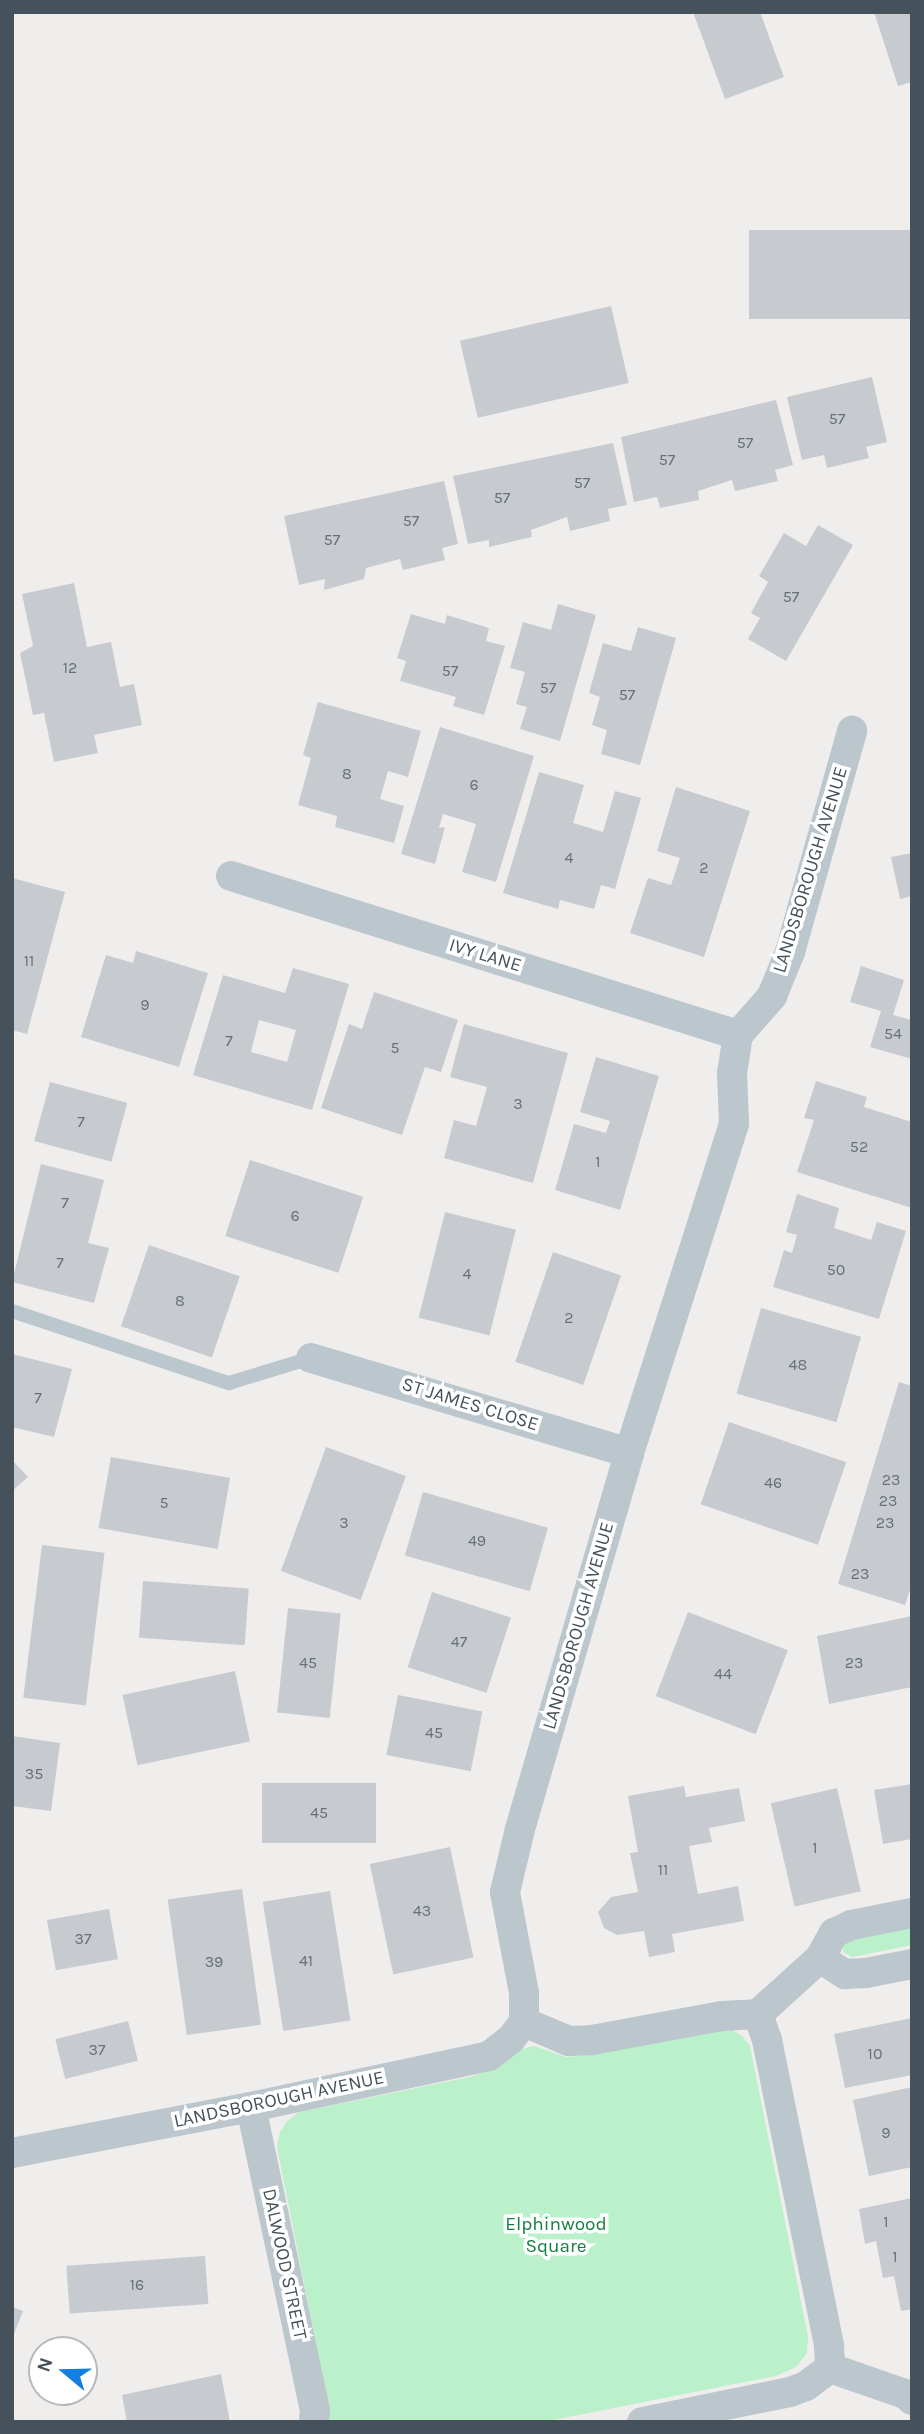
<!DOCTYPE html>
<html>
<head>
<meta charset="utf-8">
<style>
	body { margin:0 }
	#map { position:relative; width:924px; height:2434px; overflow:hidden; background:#f0eded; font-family:Karla,sans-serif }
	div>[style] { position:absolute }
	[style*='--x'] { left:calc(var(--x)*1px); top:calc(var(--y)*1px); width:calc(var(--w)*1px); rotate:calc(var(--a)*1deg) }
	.green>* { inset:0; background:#baf0ca }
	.building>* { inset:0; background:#c7cbd0; transform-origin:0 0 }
	.service>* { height:14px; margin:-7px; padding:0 7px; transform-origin:7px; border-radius:7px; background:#bbc6cd }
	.minor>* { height:30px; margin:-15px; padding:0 15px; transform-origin:15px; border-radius:15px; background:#bbc6cd }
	span { translate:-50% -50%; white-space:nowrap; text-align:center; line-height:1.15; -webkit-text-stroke:7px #fff; paint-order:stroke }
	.number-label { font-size:16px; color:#667078 }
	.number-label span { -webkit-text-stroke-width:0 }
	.street-label { font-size:19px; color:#45525b }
	.park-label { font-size:19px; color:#147e41 }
	.frame { position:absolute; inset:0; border:14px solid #45525b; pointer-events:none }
	.north { position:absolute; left:28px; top:2336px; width:70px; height:70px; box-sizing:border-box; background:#fff; border:2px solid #b5babd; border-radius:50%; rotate:289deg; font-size:19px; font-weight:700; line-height:28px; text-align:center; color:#45525b }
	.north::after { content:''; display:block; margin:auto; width:24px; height:32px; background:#147ee3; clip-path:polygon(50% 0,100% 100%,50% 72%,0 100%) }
</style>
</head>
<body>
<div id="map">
	<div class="green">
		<i style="clip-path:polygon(912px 1924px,912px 1945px,852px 1957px,843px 1952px,844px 1939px)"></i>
		<i style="clip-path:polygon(729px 2028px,742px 2036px,750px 2046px,808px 2337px,807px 2353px,796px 2367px,776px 2376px,543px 2422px,327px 2422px,326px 2394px,277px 2147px,280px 2132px,288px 2120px,300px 2112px,474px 2076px,494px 2068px,518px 2050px,534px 2046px,566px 2057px,580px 2056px)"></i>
	</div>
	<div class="building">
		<i style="clip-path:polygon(693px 12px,760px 12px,784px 77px,725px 99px)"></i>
		<i style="clip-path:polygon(874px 12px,912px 12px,912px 82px,898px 86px)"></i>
		<i style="left:912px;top:230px;width:89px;height:163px;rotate:90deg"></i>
		<i style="left:611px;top:306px;width:79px;height:155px;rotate:77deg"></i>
		<i style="clip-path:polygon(872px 377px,887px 442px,866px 447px,869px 458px,827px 468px,824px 455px,802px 460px,787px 397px)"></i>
		<i style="clip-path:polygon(776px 400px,793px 465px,775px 470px,778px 481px,735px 491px,732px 480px,698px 491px,699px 500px,660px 508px,657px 497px,634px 502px,621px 437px)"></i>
		<i style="clip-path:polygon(613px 443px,627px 505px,608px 509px,610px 521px,570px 531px,567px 517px,531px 530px,532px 537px,489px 547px,489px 540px,468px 544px,453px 476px)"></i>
		<i style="clip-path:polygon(444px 481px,458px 544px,442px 548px,445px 560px,403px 570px,400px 559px,366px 568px,364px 579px,324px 590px,325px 579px,299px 585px,284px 516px)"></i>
		<i style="clip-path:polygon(818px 525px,853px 545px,786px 661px,748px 639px,760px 618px,751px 613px,768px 582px,759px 576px,784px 533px,806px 546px)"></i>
		<i style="clip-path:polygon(74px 583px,87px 647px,111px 642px,120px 687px,134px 684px,142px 725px,94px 735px,98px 753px,54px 762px,44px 713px,33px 715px,20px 653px,33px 646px,22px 594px)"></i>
		<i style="clip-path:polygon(558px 604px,596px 615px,560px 741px,520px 729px,527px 707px,516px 704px,525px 672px,510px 668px,523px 622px,551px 630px)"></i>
		<i style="clip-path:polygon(411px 614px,445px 624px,447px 615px,489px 628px,486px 641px,505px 646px,484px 715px,453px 706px,456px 697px,400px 681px,406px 661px,397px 658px)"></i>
		<i style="clip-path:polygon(638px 627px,676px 638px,640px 765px,601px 754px,607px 730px,592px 725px,600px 697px,589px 693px,603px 643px,631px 651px)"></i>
		<i style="clip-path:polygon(318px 702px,421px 731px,408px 777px,388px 771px,380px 799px,404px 806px,394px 843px,335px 827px,337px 816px,298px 805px,311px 758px,303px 755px)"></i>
		<i style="clip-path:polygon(440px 727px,534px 756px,496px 882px,462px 872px,476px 824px,443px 814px,439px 828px,445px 827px,435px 864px,401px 854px)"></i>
		<i style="clip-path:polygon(539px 772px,584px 785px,573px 823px,603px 832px,615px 791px,641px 798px,615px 889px,601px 885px,594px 909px,560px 900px,558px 909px,503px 893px)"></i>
		<i style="clip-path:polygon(676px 787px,750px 811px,704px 957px,630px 933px,648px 878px,671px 885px,680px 858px,657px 851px)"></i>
		<i style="clip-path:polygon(912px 853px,912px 896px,900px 899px,891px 857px)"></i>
		<i style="clip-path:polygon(12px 878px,65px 892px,27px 1034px,12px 1030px)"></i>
		<i style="clip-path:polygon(136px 951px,208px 973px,179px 1067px,81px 1037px,106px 955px,133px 963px)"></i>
		<i style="clip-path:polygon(861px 966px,904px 980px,893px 1015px,912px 1020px,912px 1059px,870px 1047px,881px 1011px,850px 1002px)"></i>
		<i style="clip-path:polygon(evenodd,293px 968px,349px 984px,312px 1110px,193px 1075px,223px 975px,285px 993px,293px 968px,259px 1020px,296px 1030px,287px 1062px,251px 1052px,259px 1020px)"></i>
		<i style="clip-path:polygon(374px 992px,458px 1020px,441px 1072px,425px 1067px,402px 1135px,321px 1108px,349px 1024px,362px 1029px)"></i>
		<i style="clip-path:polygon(464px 1024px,568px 1053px,533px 1183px,444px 1158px,454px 1120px,476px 1126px,487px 1087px,450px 1077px)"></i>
		<i style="clip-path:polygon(596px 1057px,659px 1076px,620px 1210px,555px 1190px,574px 1124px,606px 1133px,610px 1121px,580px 1112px)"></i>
		<i style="clip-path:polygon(816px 1081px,867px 1097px,864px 1107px,912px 1122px,912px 1208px,797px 1172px,814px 1120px,804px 1118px)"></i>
		<i style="left:50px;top:1082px;width:80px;height:61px;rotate:15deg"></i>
		<i style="left:250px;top:1160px;width:119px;height:80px;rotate:18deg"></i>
		<i style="clip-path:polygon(41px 1164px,104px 1180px,88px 1243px,109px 1248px,94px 1303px,12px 1282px)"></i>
		<i style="clip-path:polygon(797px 1194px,839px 1208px,834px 1228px,871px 1240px,877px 1222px,906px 1231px,879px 1319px,773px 1287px,784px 1250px,792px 1253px,797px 1235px,786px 1232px)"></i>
		<i style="left:445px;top:1212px;width:73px;height:109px;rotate:14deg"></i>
		<i style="left:149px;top:1245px;width:96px;height:86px;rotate:19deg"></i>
		<i style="left:553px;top:1252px;width:72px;height:116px;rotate:19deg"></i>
		<i style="left:761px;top:1308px;width:104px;height:89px;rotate:16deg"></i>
		<i style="clip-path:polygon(12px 1354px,72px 1369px,54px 1437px,12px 1427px)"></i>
		<i style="clip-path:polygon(899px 1382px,912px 1386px,912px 1584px,905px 1605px,838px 1584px)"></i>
		<i style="left:729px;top:1422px;width:124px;height:87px;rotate:19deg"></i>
		<i style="left:326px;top:1447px;width:85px;height:132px;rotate:20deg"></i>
		<i style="left:111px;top:1457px;width:121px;height:72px;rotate:10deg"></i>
		<i style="clip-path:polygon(12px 1460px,28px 1477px,12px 1491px)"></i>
		<i style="left:423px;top:1492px;width:130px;height:66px;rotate:16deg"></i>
		<i style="left:42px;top:1545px;width:63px;height:154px;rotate:7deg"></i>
		<i style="left:143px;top:1581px;width:106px;height:57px;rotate:4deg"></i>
		<i style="left:432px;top:1592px;width:83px;height:79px;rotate:18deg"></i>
		<i style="left:288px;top:1608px;width:53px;height:105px;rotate:6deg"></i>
		<i style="left:688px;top:1612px;width:107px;height:90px;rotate:21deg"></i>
		<i style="clip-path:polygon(912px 1616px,912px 1687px,829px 1704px,817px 1636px)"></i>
		<i style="left:235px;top:1671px;width:72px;height:115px;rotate:78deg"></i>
		<i style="left:398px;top:1695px;width:86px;height:61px;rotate:11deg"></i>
		<i style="clip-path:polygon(12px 1736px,60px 1743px,51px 1811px,12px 1806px)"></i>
		<i style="left:262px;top:1783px;width:114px;height:60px"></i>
		<i style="clip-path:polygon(912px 1784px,912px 1839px,883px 1844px,874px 1790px)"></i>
		<i style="clip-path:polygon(684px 1786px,686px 1797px,739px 1788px,745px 1821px,709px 1828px,712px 1842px,689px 1846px,698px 1894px,738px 1886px,744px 1921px,672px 1934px,675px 1952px,649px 1957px,644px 1931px,617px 1935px,604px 1928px,598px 1912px,611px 1897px,638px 1892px,630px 1853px,638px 1852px,628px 1796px)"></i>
		<i style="left:837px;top:1788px;width:106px;height:68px;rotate:77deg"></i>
		<i style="left:450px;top:1847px;width:113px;height:82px;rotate:78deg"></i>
		<i style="left:242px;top:1889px;width:137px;height:75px;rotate:82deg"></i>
		<i style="left:330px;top:1891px;width:131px;height:68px;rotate:81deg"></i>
		<i style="left:109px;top:1909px;width:51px;height:63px;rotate:80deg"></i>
		<i style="clip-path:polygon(912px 2018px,912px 2075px,845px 2088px,834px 2034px)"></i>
		<i style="left:128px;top:2021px;width:41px;height:75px;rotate:76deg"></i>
		<i style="clip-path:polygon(912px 2087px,912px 2167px,869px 2176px,853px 2100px)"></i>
		<i style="clip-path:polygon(912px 2198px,912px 2309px,901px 2311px,894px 2276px,883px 2278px,876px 2241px,865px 2244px,859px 2209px)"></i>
		<i style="left:205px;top:2256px;width:48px;height:139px;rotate:86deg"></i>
		<i style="clip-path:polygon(12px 2307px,23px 2311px,12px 2339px)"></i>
		<i style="clip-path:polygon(221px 2374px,230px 2422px,127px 2422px,122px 2395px)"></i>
	</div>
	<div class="service">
		<i style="--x:12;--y:1311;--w:229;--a:18.4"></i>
		<i style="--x:229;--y:1383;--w:86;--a:-17"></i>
	</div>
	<div class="minor">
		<i style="--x:231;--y:876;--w:531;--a:17.41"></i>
		<i style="--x:311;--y:1358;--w:332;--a:16.6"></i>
		<i style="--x:820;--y:1958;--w:30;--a:33"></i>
		<i style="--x:845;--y:1974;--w:21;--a:-3"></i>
		<i style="--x:866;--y:1973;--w:47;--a:-11.1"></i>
		<i style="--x:758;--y:2014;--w:84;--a:-42.1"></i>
		<i style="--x:820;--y:1958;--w:29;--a:-61"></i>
		<i style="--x:834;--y:1933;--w:19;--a:-25"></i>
		<i style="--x:851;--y:1925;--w:62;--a:-11.1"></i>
		<i style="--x:524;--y:2022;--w:49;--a:22.9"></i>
		<i style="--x:569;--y:2041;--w:23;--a:-2"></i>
		<i style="--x:592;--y:2040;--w:132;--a:-10.5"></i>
		<i style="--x:722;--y:2016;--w:36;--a:-3"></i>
		<i style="--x:758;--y:2014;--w:28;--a:71"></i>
		<i style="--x:767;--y:2040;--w:312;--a:78.5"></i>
		<i style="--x:829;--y:2346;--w:22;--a:87"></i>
		<i style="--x:830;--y:2368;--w:30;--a:143"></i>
		<i style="--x:806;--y:2386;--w:17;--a:159"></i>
		<i style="--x:790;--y:2392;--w:151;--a:168.5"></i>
		<i style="--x:251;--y:2107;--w:310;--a:78.1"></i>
		<i style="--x:315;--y:2410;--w:12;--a:95"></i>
		<i style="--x:12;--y:2153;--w:243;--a:-10.9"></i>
		<i style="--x:251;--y:2107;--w:243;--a:-12.1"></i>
		<i style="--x:489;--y:2056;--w:28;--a:-38"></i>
		<i style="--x:511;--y:2039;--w:21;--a:-53"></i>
		<i style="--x:524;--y:2022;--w:29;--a:-90"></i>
		<i style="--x:524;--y:1993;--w:103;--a:-100.7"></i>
		<i style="--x:505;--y:1892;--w:65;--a:-76.6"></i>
		<i style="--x:520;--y:1829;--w:391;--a:-73.8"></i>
		<i style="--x:629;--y:1453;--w:346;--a:-72.3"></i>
		<i style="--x:734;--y:1123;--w:50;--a:-92.3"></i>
		<i style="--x:732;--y:1073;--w:38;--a:-81"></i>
		<i style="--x:738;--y:1035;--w:52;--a:-48.9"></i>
		<i style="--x:772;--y:996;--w:48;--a:-67.8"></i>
		<i style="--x:790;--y:952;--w:230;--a:-74.3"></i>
		<i style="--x:830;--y:2368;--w:79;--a:19.1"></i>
		<i style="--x:905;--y:2394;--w:9;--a:41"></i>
	</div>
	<div class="number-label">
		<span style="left:837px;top:419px">57</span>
		<span style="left:745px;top:443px">57</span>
		<span style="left:667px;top:460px">57</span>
		<span style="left:582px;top:483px">57</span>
		<span style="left:502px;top:498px">57</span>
		<span style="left:411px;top:521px">57</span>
		<span style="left:332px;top:540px">57</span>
		<span style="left:791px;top:597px">57</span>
		<span style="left:70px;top:668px">12</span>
		<span style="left:450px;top:671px">57</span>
		<span style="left:548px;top:688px">57</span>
		<span style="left:627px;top:695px">57</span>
		<span style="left:347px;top:774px">8</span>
		<span style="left:474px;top:785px">6</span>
		<span style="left:569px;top:858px">4</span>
		<span style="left:704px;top:868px">2</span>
		<span style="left:29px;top:961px">11</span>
		<span style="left:145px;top:1005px">9</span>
		<span style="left:893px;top:1034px">54</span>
		<span style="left:229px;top:1041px">7</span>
		<span style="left:395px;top:1048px">5</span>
		<span style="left:518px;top:1104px">3</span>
		<span style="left:81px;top:1122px">7</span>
		<span style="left:859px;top:1147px">52</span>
		<span style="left:598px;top:1162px">1</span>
		<span style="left:65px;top:1203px">7</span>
		<span style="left:295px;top:1216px">6</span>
		<span style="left:60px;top:1263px">7</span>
		<span style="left:836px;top:1270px">50</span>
		<span style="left:467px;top:1274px">4</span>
		<span style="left:180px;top:1301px">8</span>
		<span style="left:569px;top:1318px">2</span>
		<span style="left:798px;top:1365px">48</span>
		<span style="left:38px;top:1398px">7</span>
		<span style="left:891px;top:1480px">23</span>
		<span style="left:773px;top:1483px">46</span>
		<span style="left:888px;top:1501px">23</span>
		<span style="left:164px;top:1503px">5</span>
		<span style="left:344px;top:1523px">3</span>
		<span style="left:885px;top:1523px">23</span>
		<span style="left:477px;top:1541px">49</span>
		<span style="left:860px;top:1574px">23</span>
		<span style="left:459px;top:1642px">47</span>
		<span style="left:308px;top:1663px">45</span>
		<span style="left:854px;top:1663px">23</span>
		<span style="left:723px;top:1674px">44</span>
		<span style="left:434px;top:1733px">45</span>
		<span style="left:34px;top:1774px">35</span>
		<span style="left:319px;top:1813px">45</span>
		<span style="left:815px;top:1848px">1</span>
		<span style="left:663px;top:1870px">11</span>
		<span style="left:422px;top:1911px">43</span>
		<span style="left:83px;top:1939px">37</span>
		<span style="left:306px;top:1961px">41</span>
		<span style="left:214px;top:1962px">39</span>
		<span style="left:97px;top:2050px">37</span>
		<span style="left:875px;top:2054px">10</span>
		<span style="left:886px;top:2133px">9</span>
		<span style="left:886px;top:2222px">1</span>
		<span style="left:895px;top:2257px">1</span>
		<span style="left:137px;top:2285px">16</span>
	</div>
	<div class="street-label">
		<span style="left:811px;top:870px;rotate:-73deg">LANDSBOROUGH AVENUE</span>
		<span style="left:485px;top:956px;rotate:17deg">IVY LANE</span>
		<span style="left:470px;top:1405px;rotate:17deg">ST JAMES CLOSE</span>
		<span style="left:579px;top:1626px;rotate:-74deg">LANDSBOROUGH AVENUE</span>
		<span style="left:279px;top:2100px;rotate:-12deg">LANDSBOROUGH AVENUE</span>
		<span style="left:284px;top:2264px;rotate:78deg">DALWOOD STREET</span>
	</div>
	<div class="park-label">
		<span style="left:556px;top:2236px">Elphinwood<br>Square</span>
	</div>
	<div class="frame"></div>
	<div class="north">N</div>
</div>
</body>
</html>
